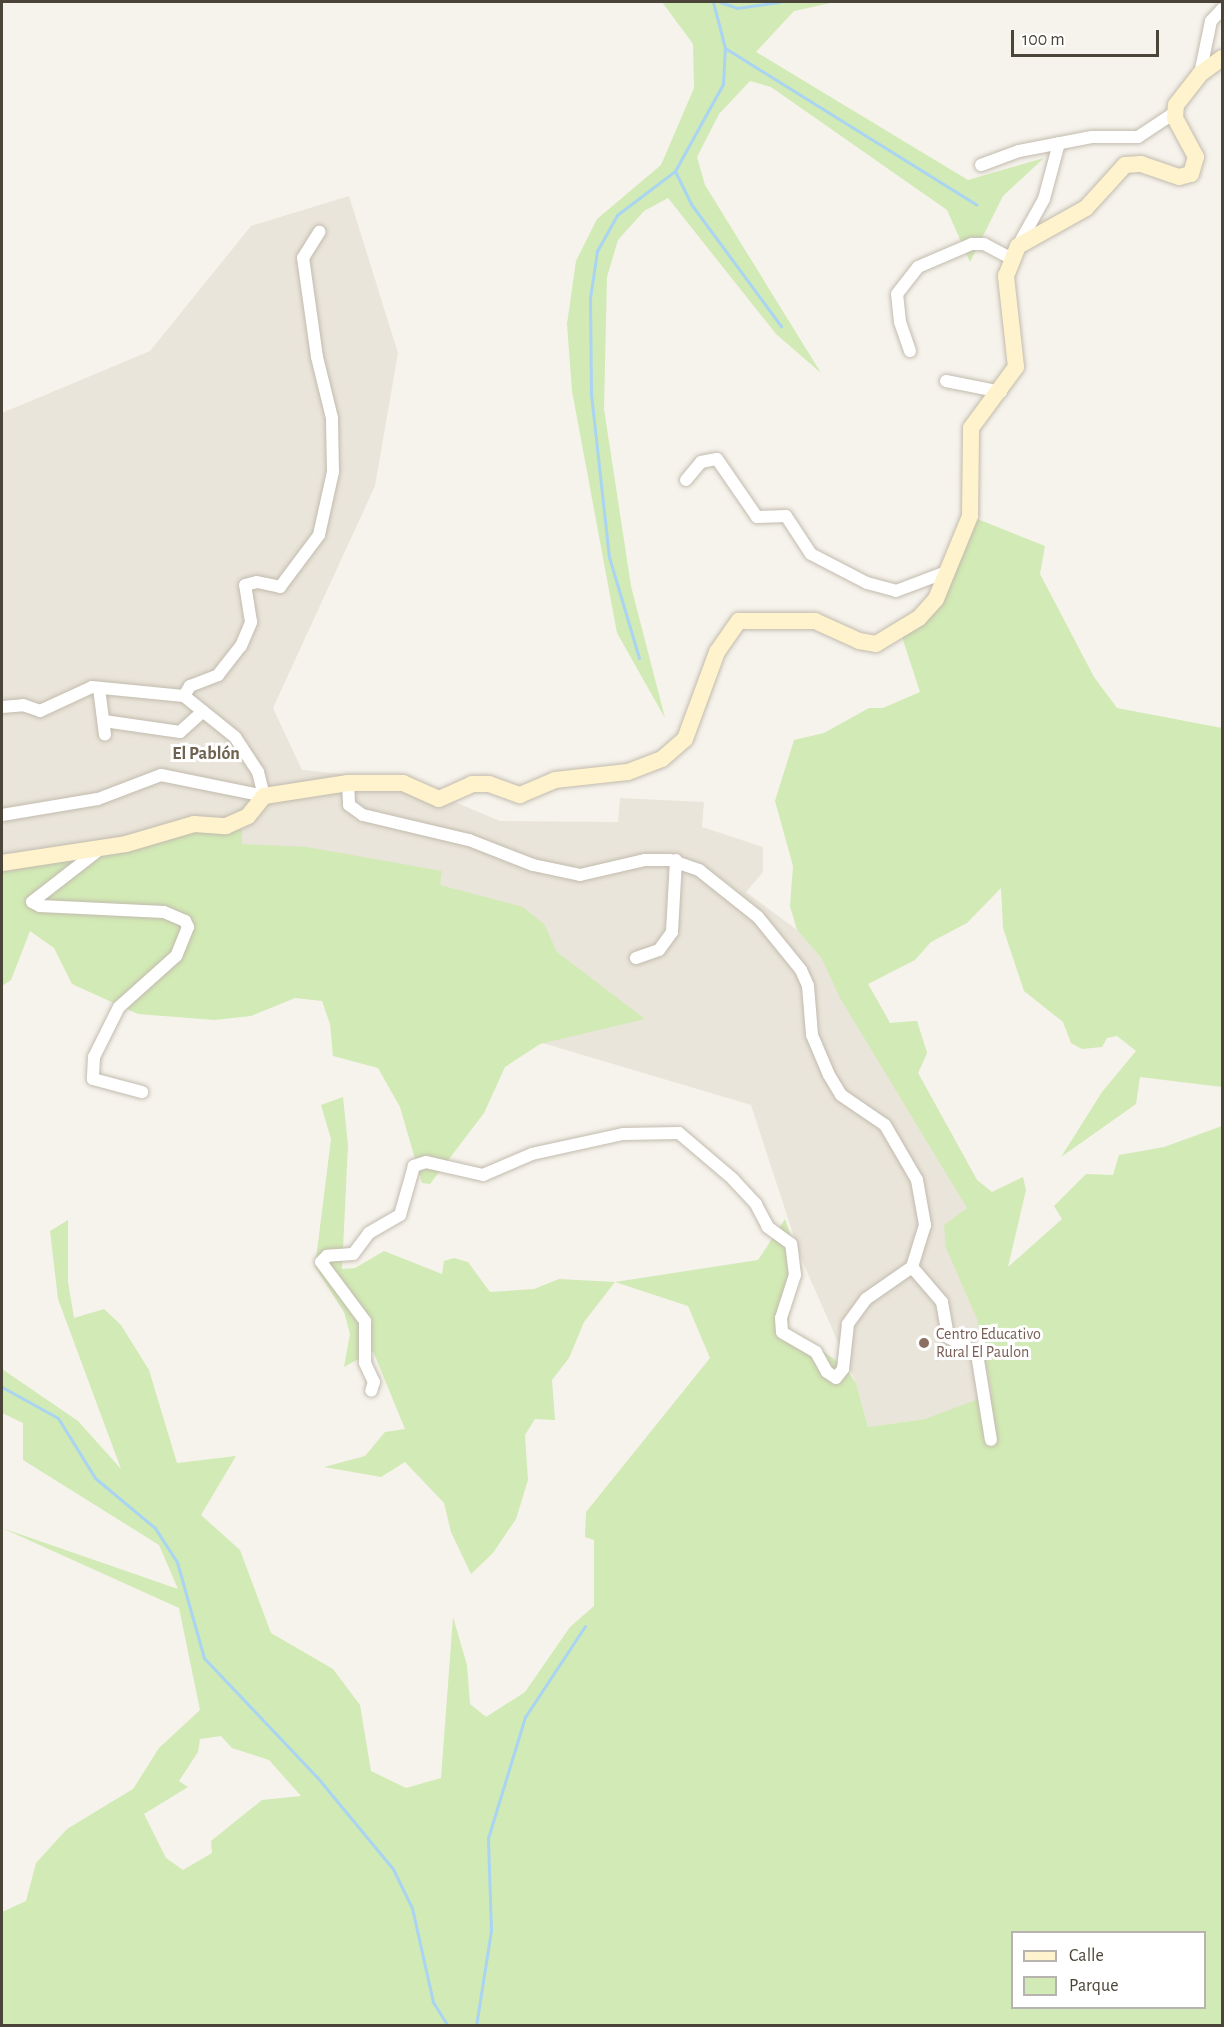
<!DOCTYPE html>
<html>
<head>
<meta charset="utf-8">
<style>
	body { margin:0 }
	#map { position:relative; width:1224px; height:2027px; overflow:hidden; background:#f6f3ec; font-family:"Alegreya Sans",sans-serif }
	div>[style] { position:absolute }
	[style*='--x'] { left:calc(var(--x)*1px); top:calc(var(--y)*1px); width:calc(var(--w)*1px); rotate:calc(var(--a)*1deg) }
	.residential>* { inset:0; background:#eae5da }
	.green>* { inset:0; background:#d2eab5 }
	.stream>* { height:3px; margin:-1.5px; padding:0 1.5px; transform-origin:1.5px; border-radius:1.5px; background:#a9d4f2 }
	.roads { filter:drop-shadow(0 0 2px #c2bbae) drop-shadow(0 0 2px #c2bbae) }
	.street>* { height:12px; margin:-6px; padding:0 6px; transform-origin:6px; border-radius:6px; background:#fff }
	.secondary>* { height:16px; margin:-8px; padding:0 8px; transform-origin:8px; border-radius:8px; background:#fff3cd }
	.dots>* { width:16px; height:16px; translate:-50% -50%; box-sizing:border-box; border:3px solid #fff; border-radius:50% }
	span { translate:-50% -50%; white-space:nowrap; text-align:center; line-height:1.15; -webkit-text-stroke:6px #fff; paint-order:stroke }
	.education-label { font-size:16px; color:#785e54 }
	.left { translate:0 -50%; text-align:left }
	.neighbourhood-label { font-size:18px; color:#6e6250; font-weight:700 }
	.frame { position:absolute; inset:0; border:3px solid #4b4439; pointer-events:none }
	.legend { position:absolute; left:1011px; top:1931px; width:195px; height:78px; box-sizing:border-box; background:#fff; border:2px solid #b7b4b0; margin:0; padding:8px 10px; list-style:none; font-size:18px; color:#4b4439 }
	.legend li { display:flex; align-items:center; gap:12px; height:30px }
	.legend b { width:30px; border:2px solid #b7b4b0 }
	.scale { position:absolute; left:1011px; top:30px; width:148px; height:27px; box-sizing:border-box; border:3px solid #4b4439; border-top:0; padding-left:8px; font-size:18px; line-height:21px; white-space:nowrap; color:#4b4439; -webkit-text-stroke:4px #fff; paint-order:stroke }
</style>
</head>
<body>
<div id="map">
	<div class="residential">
		<i style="clip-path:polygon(349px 196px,398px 353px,375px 486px,273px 708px,302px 770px,402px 780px,500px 821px,618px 822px,620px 798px,704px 802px,702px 827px,763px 847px,763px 872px,746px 892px,797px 930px,822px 959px,868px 984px,890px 1023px,917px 1021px,927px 1053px,918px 1073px,977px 1180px,992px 1193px,994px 1399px,925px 1419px,868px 1427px,856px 1383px,801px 1258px,751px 1105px,2px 882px,2px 413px,150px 351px,251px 226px)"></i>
	</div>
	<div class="green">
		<i style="clip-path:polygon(662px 2px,835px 2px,794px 11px,756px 52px,968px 180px,1044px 158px,1003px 196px,970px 262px,947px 210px,771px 87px,750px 81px,719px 114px,697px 157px,705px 185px,821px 373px,776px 334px,668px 198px,644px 211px,618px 240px,607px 277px,604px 409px,631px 586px,665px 718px,617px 633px,572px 391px,567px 324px,576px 261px,597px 219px,661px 165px,694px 88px,693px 44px)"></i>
		<i style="clip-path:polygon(evenodd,970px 516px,1045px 546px,1040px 574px,1094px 677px,1117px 708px,1222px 728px,1222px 1087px,1140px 1077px,1136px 1104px,1061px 1157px,1102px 1092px,1136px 1051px,1117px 1036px,1107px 1038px,1102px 1047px,1082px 1049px,1071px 1043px,1063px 1022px,1024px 991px,1003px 928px,1001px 888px,967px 923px,931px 942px,915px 960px,868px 984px,890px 1023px,917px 1021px,927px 1053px,918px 1073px,977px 1180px,992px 1192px,1023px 1177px,1026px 1190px,1008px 1267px,1062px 1219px,1054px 1206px,1086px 1174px,1113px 1175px,1119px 1155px,1164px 1147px,1222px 1126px,1222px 2025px,2px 2025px,2px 1912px,26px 1901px,36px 1863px,67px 1829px,133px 1789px,159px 1748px,200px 1710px,179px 1608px,2px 1528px,178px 1589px,159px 1545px,23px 1460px,23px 1423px,2px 1413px,2px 1369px,78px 1421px,121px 1469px,58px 1299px,50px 1231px,68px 1220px,68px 1282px,74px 1318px,104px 1309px,121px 1325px,149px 1370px,177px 1463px,236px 1456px,201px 1515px,240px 1550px,271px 1633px,333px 1669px,360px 1705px,371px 1771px,406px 1788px,441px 1778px,453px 1617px,467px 1665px,470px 1704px,486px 1717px,525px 1692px,570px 1627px,594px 1606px,594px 1540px,585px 1537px,586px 1512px,710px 1358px,688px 1306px,615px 1282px,584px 1322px,569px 1358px,552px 1380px,555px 1420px,535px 1419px,525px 1435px,528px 1480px,516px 1519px,493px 1553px,471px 1574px,451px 1532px,444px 1503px,405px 1462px,381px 1477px,324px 1467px,365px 1456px,385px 1432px,405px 1429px,373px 1351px,344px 1367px,350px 1334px,344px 1312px,315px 1267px,331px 1139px,321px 1105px,343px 1097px,348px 1145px,342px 1269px,355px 1268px,384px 1251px,442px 1274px,444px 1261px,454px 1258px,468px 1262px,490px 1292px,534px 1289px,559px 1279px,615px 1282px,758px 1260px,785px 1219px,794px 1245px,788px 1333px,804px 1337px,846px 1368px,856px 1383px,868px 1427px,925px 1419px,992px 1394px,977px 1319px,946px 1248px,944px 1225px,967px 1208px,840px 998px,822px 959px,797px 930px,790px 906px,793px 866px,775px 801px,794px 740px,824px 733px,869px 708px,883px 708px,920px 692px,902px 637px,921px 621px,970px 516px,221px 1736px,232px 1748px,269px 1760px,301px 1796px,262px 1800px,211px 1841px,212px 1853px,183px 1870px,166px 1858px,144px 1814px,188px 1787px,179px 1781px,198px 1752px,200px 1739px,221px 1736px,970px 516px,1012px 1932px,1204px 1932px,1204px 2008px,1012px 2008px,1012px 1932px)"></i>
		<i style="clip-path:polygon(242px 822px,242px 844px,307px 847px,442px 871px,440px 885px,523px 907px,544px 924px,557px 952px,645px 1019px,540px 1044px,505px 1067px,484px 1113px,430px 1184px,422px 1183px,400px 1107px,378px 1068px,333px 1056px,330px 1024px,322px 1001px,295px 998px,251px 1016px,214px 1020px,138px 1014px,72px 984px,54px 948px,30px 931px,11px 980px,2px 986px,2px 858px)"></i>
	</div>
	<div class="stream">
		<i style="--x:720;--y:2;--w:18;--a:19"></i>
		<i style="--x:737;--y:8;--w:43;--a:-7.9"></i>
		<i style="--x:725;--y:48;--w:296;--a:31.9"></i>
		<i style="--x:675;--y:171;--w:37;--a:64"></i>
		<i style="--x:691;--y:204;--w:152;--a:53.6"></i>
		<i style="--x:639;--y:658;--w:105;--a:-106.5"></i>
		<i style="--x:609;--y:557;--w:164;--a:-96.3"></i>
		<i style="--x:591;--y:394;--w:96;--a:-90.6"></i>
		<i style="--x:590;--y:298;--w:48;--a:-81.5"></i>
		<i style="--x:597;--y:251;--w:41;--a:-60.9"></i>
		<i style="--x:617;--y:215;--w:73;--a:-37.2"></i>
		<i style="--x:675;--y:171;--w:99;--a:-61.1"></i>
		<i style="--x:723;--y:84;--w:36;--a:-87"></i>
		<i style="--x:725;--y:48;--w:48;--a:-104.6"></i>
		<i style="--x:2;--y:1387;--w:64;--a:29"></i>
		<i style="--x:58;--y:1418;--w:70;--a:58.3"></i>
		<i style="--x:95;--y:1478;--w:78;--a:39.8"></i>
		<i style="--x:155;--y:1528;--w:40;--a:57.1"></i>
		<i style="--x:177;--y:1562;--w:100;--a:74.3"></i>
		<i style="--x:204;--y:1658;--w:164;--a:46.5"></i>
		<i style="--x:317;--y:1777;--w:119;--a:50.4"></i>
		<i style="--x:393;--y:1869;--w:43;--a:64"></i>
		<i style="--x:412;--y:1908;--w:96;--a:77.4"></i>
		<i style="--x:433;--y:2002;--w:28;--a:58"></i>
		<i style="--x:476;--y:2026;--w:97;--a:-81.1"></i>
		<i style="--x:491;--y:1930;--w:92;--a:-91.9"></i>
		<i style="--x:488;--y:1838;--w:127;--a:-73"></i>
		<i style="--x:525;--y:1717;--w:109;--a:-56.6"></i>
	</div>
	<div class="roads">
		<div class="street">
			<i style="--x:1200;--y:74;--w:54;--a:-78.3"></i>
			<i style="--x:1211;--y:21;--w:16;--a:-47"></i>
			<i style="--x:981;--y:165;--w:40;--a:-20.2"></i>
			<i style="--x:1019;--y:151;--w:74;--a:-10.9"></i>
			<i style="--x:1092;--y:137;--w:46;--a:0"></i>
			<i style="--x:1138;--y:137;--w:43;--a:-33.7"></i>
			<i style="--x:1019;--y:244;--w:51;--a:-60.9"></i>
			<i style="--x:1044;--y:199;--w:58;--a:-75"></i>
			<i style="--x:910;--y:351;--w:31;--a:-109"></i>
			<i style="--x:900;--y:322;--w:28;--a:-96"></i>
			<i style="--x:897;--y:294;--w:34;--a:-52"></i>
			<i style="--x:918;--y:267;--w:59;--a:-23.1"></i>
			<i style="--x:972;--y:244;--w:12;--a:0"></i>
			<i style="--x:984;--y:244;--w:32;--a:28"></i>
			<i style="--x:946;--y:381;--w:56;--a:11.3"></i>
			<i style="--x:686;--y:480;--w:23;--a:-50"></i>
			<i style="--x:701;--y:462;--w:16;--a:-11"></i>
			<i style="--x:717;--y:459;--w:70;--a:55.4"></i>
			<i style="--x:757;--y:517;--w:29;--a:-2"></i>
			<i style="--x:786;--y:516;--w:45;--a:56.7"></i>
			<i style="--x:811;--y:554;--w:63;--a:27.4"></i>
			<i style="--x:867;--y:583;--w:30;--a:15"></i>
			<i style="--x:896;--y:591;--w:57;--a:-20.7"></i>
			<i style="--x:99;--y:688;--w:47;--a:82.7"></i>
			<i style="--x:2;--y:707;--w:21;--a:-5"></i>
			<i style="--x:23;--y:705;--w:18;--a:19"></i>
			<i style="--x:40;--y:711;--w:57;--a:-24.8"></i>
			<i style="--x:92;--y:687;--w:92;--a:5.6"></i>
			<i style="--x:104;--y:721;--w:77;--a:8.2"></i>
			<i style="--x:180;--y:732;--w:31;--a:-42"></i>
			<i style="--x:348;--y:783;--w:22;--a:87"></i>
			<i style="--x:349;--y:805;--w:17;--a:36"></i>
			<i style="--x:363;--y:815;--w:109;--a:13.3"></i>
			<i style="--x:469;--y:840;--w:69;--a:21.3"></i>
			<i style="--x:533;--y:865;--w:48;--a:12"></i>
			<i style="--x:580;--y:875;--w:67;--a:-13"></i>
			<i style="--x:645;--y:860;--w:25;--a:0"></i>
			<i style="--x:670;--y:860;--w:31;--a:19"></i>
			<i style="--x:699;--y:870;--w:75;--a:38.5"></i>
			<i style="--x:758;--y:917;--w:68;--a:50.9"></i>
			<i style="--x:801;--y:970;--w:17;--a:66"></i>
			<i style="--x:808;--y:986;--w:49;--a:85.3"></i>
			<i style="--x:812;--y:1035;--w:43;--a:67"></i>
			<i style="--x:829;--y:1075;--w:23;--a:59"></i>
			<i style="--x:841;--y:1095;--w:53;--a:34.3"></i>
			<i style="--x:885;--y:1125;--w:64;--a:59.8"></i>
			<i style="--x:917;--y:1180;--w:46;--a:79.9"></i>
			<i style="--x:925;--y:1225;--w:44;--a:107.2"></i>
			<i style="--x:912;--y:1267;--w:56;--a:145.2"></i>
			<i style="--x:866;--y:1299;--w:31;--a:126"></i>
			<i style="--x:848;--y:1324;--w:45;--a:96.3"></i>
			<i style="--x:843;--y:1369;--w:11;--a:128"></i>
			<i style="--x:836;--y:1378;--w:11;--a:-146"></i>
			<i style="--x:827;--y:1372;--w:23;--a:-119"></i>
			<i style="--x:816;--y:1352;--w:39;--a:-150"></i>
			<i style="--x:782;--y:1332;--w:14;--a:-94"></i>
			<i style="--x:781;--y:1318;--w:45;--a:-72"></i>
			<i style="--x:795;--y:1275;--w:31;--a:-97"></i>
			<i style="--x:791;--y:1244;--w:29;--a:-144"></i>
			<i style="--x:768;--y:1227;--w:26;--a:-118"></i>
			<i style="--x:756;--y:1204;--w:34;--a:-133"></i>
			<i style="--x:733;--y:1179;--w:71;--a:-139.6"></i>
			<i style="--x:679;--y:1133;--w:56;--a:179"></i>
			<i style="--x:623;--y:1134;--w:93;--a:167.6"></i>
			<i style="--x:532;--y:1154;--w:53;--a:156.8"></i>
			<i style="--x:483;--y:1175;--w:58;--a:-167.2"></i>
			<i style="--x:426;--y:1162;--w:13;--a:162"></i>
			<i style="--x:414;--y:1166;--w:51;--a:105.9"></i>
			<i style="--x:400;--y:1215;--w:36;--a:150"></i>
			<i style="--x:369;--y:1233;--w:26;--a:127"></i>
			<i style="--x:353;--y:1254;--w:26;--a:176"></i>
			<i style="--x:327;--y:1256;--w:8;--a:135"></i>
			<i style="--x:321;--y:1262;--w:74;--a:53.3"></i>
			<i style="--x:365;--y:1321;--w:42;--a:90"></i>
			<i style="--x:365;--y:1363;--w:21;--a:65"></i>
			<i style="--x:374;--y:1382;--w:9;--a:108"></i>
			<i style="--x:2;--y:815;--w:97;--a:-9.5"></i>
			<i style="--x:98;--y:799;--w:67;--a:-20.9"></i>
			<i style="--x:161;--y:775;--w:105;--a:11.5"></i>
			<i style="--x:264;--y:796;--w:25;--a:-104"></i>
			<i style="--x:258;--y:772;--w:42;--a:-123.3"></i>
			<i style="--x:235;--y:737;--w:65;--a:-141.2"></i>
			<i style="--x:184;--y:696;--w:12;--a:-59"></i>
			<i style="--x:190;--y:686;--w:30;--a:-21"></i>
			<i style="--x:218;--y:675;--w:37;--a:-52"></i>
			<i style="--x:241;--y:646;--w:26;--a:-67"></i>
			<i style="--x:251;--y:622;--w:37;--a:-99"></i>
			<i style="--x:245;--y:585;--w:12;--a:-14"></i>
			<i style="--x:257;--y:582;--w:24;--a:12"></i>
			<i style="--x:280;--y:587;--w:65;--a:-53.1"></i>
			<i style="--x:319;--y:535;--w:65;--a:-77.5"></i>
			<i style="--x:333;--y:472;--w:54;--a:-91.1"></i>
			<i style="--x:332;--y:418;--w:63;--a:-103.8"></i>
			<i style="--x:317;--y:357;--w:100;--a:-98"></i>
			<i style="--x:303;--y:258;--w:31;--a:-58"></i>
			<i style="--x:100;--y:849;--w:86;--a:142.1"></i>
			<i style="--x:32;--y:902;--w:9;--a:27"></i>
			<i style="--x:40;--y:906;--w:124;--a:2.8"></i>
			<i style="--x:164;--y:912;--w:23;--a:23"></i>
			<i style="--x:185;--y:921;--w:7;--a:63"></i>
			<i style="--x:188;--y:927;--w:31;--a:112"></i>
			<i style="--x:176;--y:956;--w:76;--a:138.2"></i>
			<i style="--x:119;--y:1007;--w:56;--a:116.6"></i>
			<i style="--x:94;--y:1057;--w:22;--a:93"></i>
			<i style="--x:93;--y:1079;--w:51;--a:14.9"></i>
			<i style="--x:636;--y:958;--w:24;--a:-19"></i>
			<i style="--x:659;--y:950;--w:22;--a:-54"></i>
			<i style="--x:672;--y:932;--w:72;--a:-86.8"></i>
			<i style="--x:912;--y:1267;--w:46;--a:49.4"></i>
			<i style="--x:942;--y:1302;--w:36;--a:80"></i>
			<i style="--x:948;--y:1337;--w:34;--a:30"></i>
			<i style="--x:977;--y:1354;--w:87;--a:80.8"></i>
		</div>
		<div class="secondary">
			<i style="--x:2;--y:863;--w:125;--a:-8.7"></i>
			<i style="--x:126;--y:844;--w:71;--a:-16.4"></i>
			<i style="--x:194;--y:824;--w:32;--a:4"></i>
			<i style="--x:226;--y:826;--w:24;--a:-24"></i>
			<i style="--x:248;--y:816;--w:26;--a:-51"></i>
			<i style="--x:264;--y:796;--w:85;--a:-8.8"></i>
			<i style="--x:348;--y:783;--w:55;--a:0"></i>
			<i style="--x:403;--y:783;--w:39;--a:24"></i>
			<i style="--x:439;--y:799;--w:36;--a:-24"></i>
			<i style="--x:472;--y:784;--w:17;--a:0"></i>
			<i style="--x:489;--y:784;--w:33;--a:20"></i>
			<i style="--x:520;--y:795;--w:38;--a:-23"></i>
			<i style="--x:555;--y:780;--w:73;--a:-6.3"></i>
			<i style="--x:628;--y:772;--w:36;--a:-21"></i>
			<i style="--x:662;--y:759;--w:30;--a:-41"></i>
			<i style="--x:685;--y:739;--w:93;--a:-69.8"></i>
			<i style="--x:717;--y:652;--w:38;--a:-55"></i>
			<i style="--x:739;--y:621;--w:76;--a:0"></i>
			<i style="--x:815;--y:621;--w:48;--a:24.4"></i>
			<i style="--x:859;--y:641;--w:17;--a:10"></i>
			<i style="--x:876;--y:644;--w:50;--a:-31.2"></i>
			<i style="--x:919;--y:618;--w:25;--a:-48"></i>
			<i style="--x:936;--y:599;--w:90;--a:-67.7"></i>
			<i style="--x:970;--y:516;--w:88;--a:-89.3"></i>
			<i style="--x:971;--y:428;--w:76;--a:-53.6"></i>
			<i style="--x:1016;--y:367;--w:92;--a:-96.3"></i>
			<i style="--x:1006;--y:276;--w:32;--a:-68"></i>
			<i style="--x:1018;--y:246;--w:78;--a:-29.2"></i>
			<i style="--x:1086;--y:208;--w:58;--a:-47.8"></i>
			<i style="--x:1125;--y:165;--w:16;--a:-4"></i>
			<i style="--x:1141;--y:164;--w:40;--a:18.9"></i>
			<i style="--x:1179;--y:177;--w:12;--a:-14"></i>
			<i style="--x:1191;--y:174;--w:18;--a:-74"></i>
			<i style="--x:1196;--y:157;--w:44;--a:-118.3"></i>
			<i style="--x:1175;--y:118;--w:13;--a:-86"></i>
			<i style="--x:1176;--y:105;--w:39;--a:-52"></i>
			<i style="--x:1200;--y:74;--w:27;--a:-36"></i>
		</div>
	</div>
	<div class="dots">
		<i style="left:924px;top:1343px;background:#8d6e63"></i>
	</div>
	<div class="education-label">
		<span class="left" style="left:936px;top:1343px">Centro Educativo<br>Rural El Paulon</span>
	</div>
	<div class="neighbourhood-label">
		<span style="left:206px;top:754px">El Pablón</span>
	</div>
	<div class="frame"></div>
	<ul class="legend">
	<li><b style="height:8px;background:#fff3cd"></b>Calle</li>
	<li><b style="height:16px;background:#d2eab5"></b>Parque</li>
	</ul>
	<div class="scale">100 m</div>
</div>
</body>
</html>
